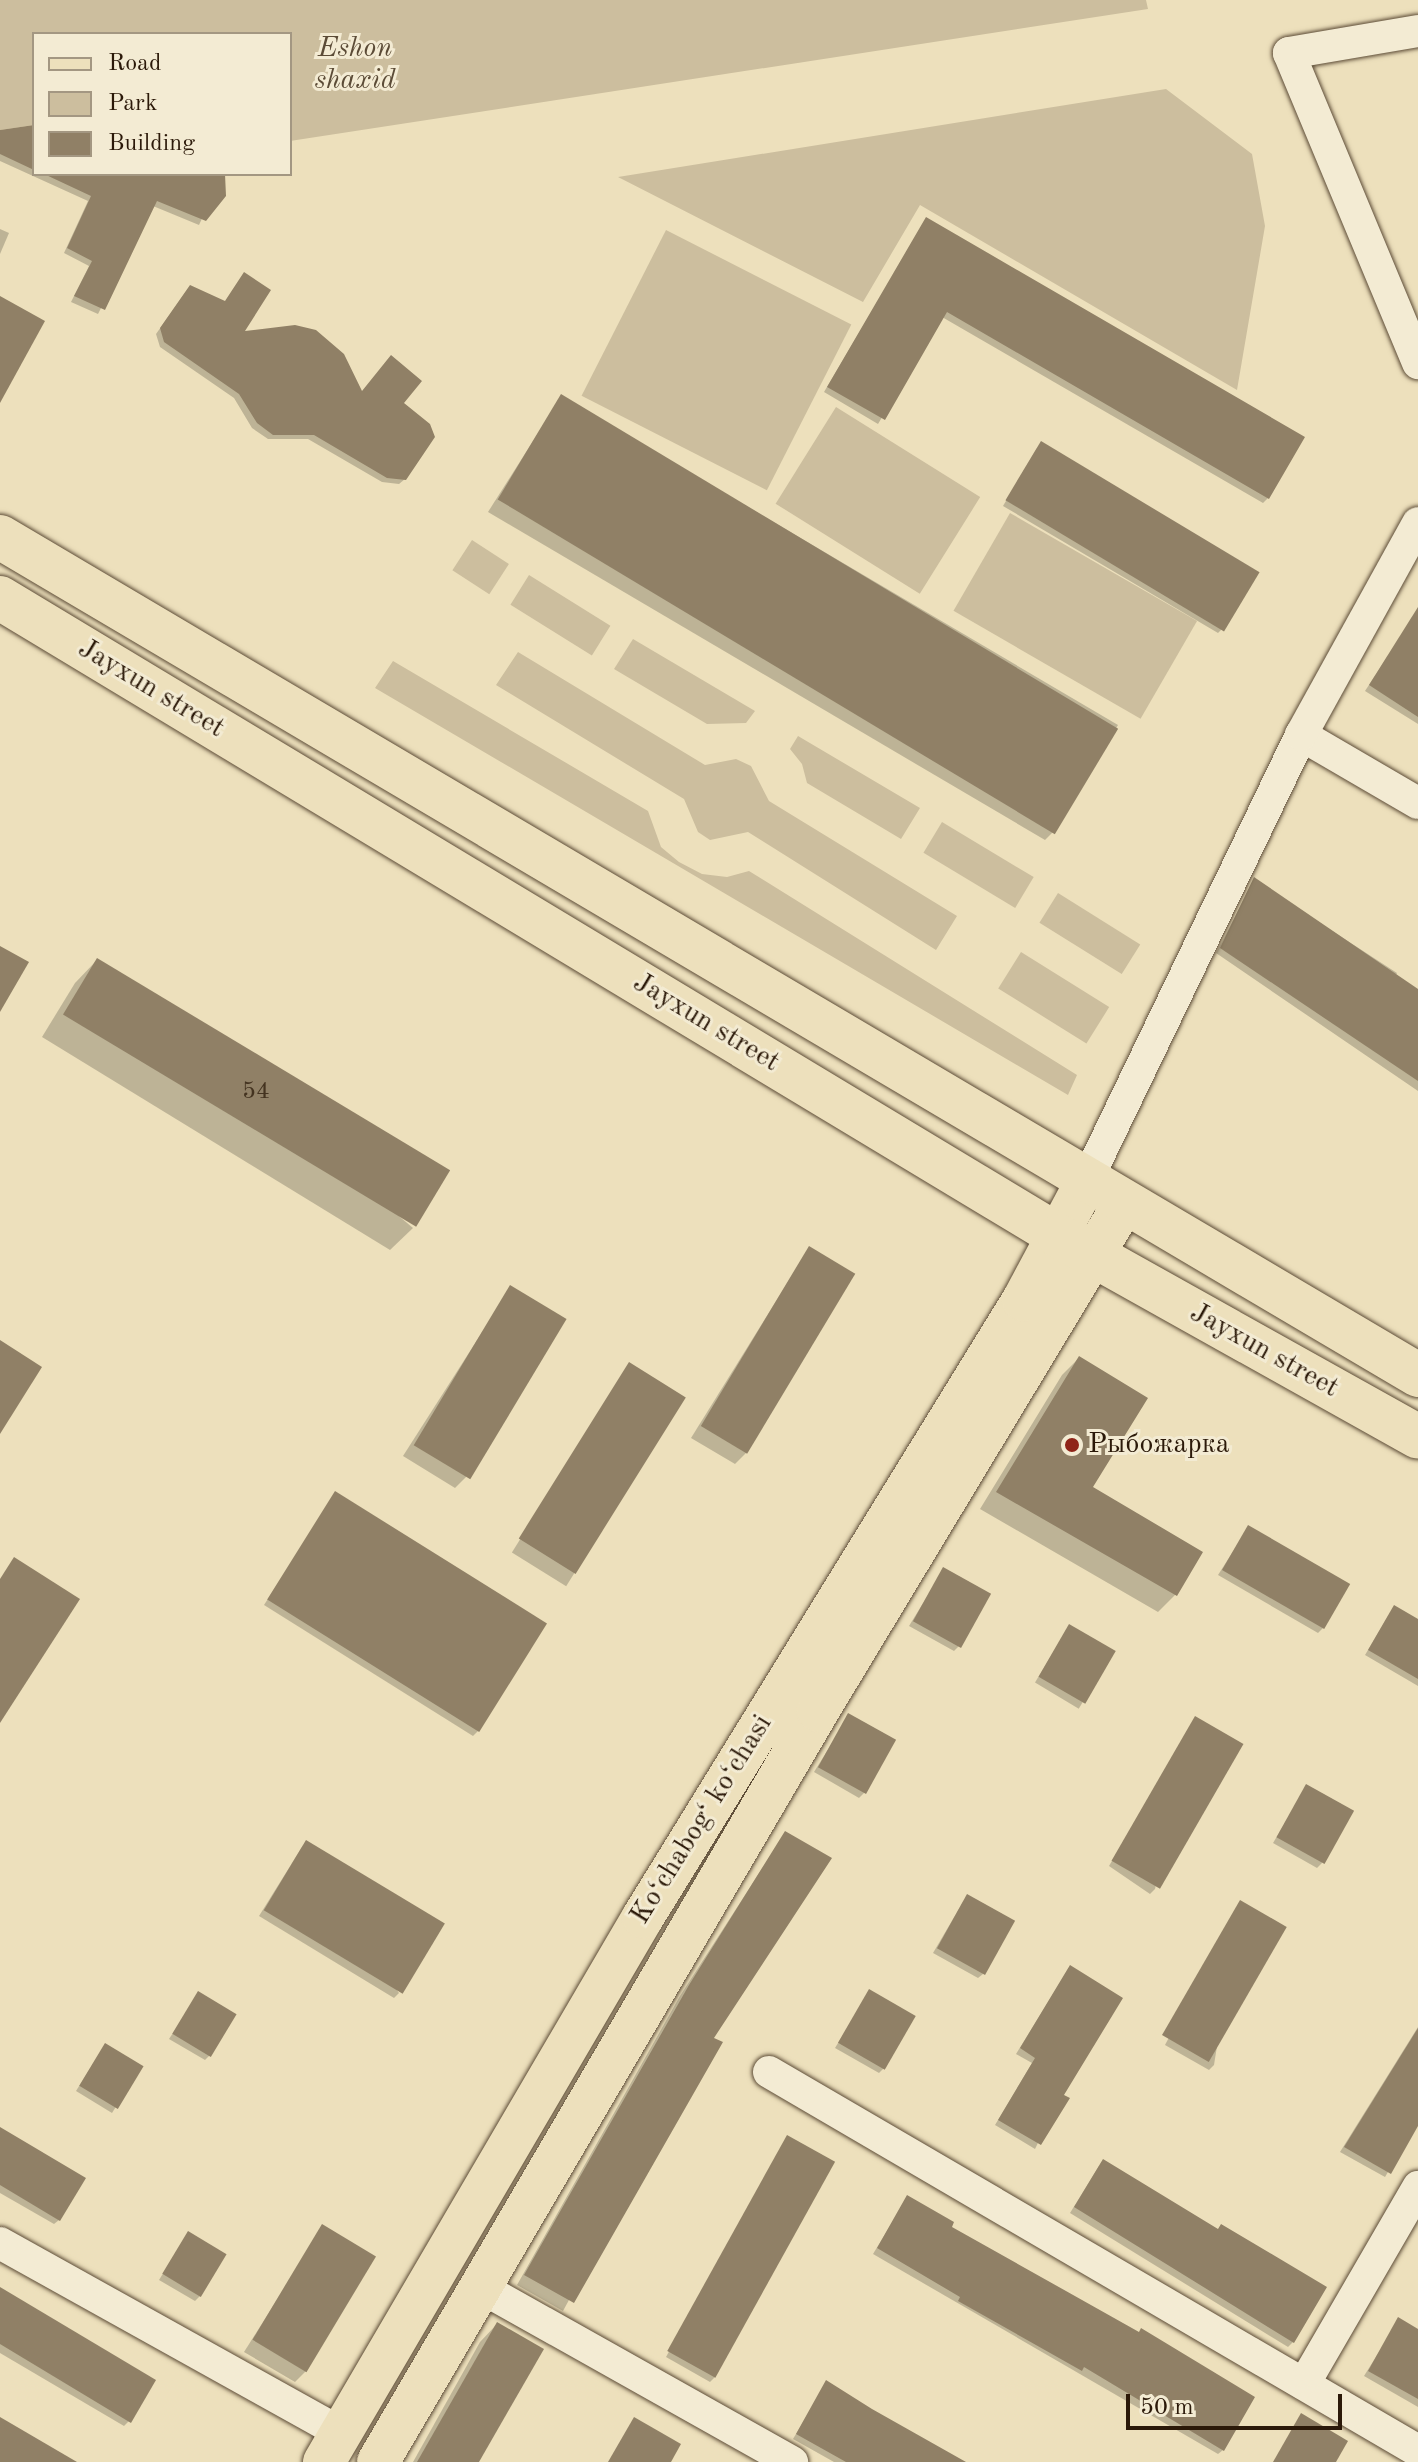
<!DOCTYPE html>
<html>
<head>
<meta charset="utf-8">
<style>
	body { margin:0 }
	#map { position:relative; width:1418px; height:2462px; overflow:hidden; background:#ede0bc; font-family:"Old Standard TT",serif }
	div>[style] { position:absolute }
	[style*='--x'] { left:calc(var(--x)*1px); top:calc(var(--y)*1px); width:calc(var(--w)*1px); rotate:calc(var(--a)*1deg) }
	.green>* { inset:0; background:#ccbe9e; transform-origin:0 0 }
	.shadow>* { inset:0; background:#0003; transform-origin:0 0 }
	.building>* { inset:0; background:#908066; transform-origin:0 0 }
	.roads { filter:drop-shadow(0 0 2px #5c4b36) drop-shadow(0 0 2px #5c4b36) }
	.minor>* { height:32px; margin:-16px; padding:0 16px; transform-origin:16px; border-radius:16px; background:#f3ebd3 }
	.major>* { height:42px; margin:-21px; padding:0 21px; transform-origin:21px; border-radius:21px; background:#ede0bc }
	.highway>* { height:44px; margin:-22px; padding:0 22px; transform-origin:22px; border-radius:22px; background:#ede0bc }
	.dots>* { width:22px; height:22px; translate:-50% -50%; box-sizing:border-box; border:4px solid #f3ebd3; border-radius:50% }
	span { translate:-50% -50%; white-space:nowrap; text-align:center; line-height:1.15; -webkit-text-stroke:6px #f3ebd3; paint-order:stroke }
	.number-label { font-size:24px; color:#443320 }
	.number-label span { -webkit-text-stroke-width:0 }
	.park-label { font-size:28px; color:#5b4b36; font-style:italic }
	.street-label { font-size:28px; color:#2b1909 }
	.poi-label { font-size:28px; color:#2b1909 }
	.left { translate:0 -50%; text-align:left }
	.legend { position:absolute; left:32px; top:32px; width:260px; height:144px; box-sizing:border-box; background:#f3ebd3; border:2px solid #a39782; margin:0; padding:10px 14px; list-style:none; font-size:24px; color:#2b1909 }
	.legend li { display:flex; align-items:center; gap:16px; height:40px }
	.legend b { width:40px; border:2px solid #a39782 }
	.scale { position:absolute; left:1126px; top:2394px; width:216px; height:36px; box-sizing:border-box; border:4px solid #2b1909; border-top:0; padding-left:10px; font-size:24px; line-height:28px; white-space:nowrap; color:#2b1909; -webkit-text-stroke:6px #f3ebd3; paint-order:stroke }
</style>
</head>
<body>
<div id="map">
	<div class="green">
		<i style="clip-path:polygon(0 0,1146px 0,1148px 9px,290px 141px,290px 34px,34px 34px,34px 125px,0 130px)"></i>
		<i style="clip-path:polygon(1166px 89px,1252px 154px,1265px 226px,1237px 390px,920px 205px,863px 302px,618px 177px)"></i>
		<i style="left:666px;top:230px;width:208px;height:186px;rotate:27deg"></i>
		<i style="left:836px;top:407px;width:170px;height:114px;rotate:32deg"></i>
		<i style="left:1010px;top:513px;width:216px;height:113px;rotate:30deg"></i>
		<i style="left:472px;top:540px;width:44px;height:36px;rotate:33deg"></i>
		<i style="left:529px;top:575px;width:96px;height:35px;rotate:32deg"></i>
		<i style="clip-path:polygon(633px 639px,755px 711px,746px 723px,707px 724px,614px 669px)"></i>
		<i style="clip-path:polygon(518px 652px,705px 765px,736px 759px,751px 766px,769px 801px,957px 916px,936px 950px,748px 832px,710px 840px,698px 832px,684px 799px,496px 685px)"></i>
		<i style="clip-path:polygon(393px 661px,648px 811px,661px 847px,679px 862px,702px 874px,727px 877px,749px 871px,1077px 1075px,1068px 1095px,375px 688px)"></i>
		<i style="clip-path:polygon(798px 736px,920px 808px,901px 839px,807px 783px,802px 764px,790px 749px)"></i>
		<i style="left:942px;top:822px;width:107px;height:36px;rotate:31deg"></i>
		<i style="left:1058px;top:893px;width:97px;height:35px;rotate:32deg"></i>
		<i style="left:1021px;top:952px;width:104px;height:43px;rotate:32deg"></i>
	</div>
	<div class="shadow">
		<i style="clip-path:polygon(34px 127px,34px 174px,223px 174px,199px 225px,153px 206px,98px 314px,71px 302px,89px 266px,64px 253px,88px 201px,0 161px,0 132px)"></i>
		<i style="clip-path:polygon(926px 220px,1268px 498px,1263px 503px,942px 317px,878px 424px,824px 392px)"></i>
		<i style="clip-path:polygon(0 229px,9px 233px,0 254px)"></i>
		<i style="clip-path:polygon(185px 293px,241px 333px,361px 394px,401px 403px,405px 479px,399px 484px,382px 482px,308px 439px,268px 439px,252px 428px,234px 398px,160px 347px,156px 334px)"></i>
		<i style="clip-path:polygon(561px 397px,1118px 725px,1056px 829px,1045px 840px,488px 512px)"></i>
		<i style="clip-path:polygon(1037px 448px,1223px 628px,1218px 633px,1003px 506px)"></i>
		<i style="clip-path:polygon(1410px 622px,1418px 627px,1418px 724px,1365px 691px)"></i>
		<i style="clip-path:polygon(1254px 880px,1397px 973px,1395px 977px,1418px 992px,1418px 1091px,1216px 953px)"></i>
		<i style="clip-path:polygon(97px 960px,413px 1228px,390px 1250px,42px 1037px,75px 983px)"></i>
		<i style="clip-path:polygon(809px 1248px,746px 1453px,735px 1464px,691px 1438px)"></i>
		<i style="clip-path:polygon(511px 1287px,466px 1477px,455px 1488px,403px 1456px)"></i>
		<i style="clip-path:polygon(1079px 1358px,1091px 1488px,1200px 1552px,1175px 1595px,1158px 1612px,980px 1509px,1062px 1375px)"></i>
		<i style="left:629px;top:1365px;width:64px;height:221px;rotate:32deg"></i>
		<i style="clip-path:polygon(335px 1494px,478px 1731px,473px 1736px,264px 1605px)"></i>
		<i style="clip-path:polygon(1248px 1528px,1323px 1628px,1318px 1633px,1218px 1575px)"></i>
		<i style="clip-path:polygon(944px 1569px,959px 1646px,954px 1651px,909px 1626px)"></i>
		<i style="clip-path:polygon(1390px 1613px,1418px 1621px,1418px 1686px,1365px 1655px)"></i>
		<i style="left:1069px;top:1626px;width:51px;height:66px;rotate:31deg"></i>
		<i style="clip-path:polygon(849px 1716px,864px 1793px,859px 1798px,814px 1772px)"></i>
		<i style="clip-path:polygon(1195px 1719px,1155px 1889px,1150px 1894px,1109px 1866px)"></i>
		<i style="clip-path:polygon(1307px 1786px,1322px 1863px,1317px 1868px,1273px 1843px)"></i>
		<i style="clip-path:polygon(785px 1833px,829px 1858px,712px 2038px,563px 2311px,517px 2285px,680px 1996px)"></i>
		<i style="clip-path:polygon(302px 1847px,399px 1993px,394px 1998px,259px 1916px)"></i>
		<i style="clip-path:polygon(963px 1902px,983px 1974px,978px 1978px,933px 1953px)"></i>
		<i style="clip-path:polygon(1240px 1903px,1214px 2065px,1209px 2070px,1165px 2045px)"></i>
		<i style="clip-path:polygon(1066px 1973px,1061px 2096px,1035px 2149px,995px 2125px,1032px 2063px,1016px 2054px)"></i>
		<i style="clip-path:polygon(869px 1992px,884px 2068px,879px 2073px,835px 2048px)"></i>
		<i style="clip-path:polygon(199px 1993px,210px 2055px,205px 2060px,169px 2039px)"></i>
		<i style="clip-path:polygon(1418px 2027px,1418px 2122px,1385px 2177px,1340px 2152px)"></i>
		<i style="clip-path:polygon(101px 2051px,141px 2067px,112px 2113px,76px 2091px)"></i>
		<i style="clip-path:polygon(0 2131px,59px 2220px,54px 2224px,0 2193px)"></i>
		<i style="clip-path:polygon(787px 2138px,715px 2377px,710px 2382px,666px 2357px)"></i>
		<i style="clip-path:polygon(1099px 2166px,1217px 2231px,1293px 2342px,1288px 2347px,1070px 2213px)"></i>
		<i style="clip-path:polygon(907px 2198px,949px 2227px,1223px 2450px,1218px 2454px,873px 2254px)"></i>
		<i style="clip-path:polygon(323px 2227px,306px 2371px,295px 2382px,244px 2352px)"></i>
		<i style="clip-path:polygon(184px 2239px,200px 2296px,195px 2301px,159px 2280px)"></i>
		<i style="clip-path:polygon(0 2290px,129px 2421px,124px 2426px,0 2353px)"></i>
		<i style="clip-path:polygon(1399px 2320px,1418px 2331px,1418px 2407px,1364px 2376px)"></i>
		<i style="clip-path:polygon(497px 2324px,477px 2462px,413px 2462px,480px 2342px)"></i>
		<i style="clip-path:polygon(826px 2383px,962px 2462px,834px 2462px,793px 2439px)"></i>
	</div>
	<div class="building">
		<i style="clip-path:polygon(34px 125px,34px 170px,0 154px,0 130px)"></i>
		<i style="clip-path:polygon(44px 174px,225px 174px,226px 196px,206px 221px,157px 201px,105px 310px,74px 296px,92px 261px,67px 248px,91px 196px)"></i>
		<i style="clip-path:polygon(926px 217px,1305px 437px,1269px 499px,947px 312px,885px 420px,827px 387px)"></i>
		<i style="clip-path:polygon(244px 272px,271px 290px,245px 331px,295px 325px,316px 330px,344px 354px,362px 391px,391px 355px,422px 381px,404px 403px,430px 424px,435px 437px,406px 480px,387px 478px,314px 435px,273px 435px,257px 423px,239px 394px,164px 342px,160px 328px,190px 285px,225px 301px)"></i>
		<i style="clip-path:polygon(0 296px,45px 321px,0 403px)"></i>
		<i style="left:561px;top:394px;width:650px;height:123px;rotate:31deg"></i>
		<i style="left:1041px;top:441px;width:255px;height:69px;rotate:31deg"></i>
		<i style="clip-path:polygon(1418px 607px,1418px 717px,1369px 685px)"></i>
		<i style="clip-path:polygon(1254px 877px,1418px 989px,1418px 1081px,1220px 948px)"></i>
		<i style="clip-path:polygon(0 946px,29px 962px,0 1012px)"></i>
		<i style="left:97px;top:958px;width:412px;height:66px;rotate:31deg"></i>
		<i style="left:809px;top:1246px;width:54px;height:210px;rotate:31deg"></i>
		<i style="left:510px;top:1285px;width:66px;height:187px;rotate:31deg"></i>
		<i style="clip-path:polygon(0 1340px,42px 1367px,0 1434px)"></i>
		<i style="clip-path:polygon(1079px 1356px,1148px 1398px,1093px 1487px,1203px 1552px,1177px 1596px,996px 1492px)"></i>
		<i style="left:629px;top:1362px;width:67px;height:208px;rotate:32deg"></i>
		<i style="left:335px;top:1491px;width:250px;height:128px;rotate:32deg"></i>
		<i style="left:1248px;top:1525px;width:118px;height:52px;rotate:30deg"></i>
		<i style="clip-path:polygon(14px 1557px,80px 1599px,0 1723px,0 1579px)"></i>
		<i style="left:943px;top:1567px;width:55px;height:62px;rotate:29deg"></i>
		<i style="clip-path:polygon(1394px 1605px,1418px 1619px,1418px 1679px,1368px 1650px)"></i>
		<i style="left:1069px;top:1624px;width:54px;height:61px;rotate:30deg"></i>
		<i style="left:848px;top:1713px;width:55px;height:62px;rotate:29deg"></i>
		<i style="left:1195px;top:1716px;width:56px;height:167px;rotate:30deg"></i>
		<i style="left:1306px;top:1784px;width:55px;height:61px;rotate:29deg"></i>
		<i style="clip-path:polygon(785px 1831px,832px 1858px,714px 2038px,723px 2042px,574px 2303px,524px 2275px,689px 1985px)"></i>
		<i style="left:306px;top:1840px;width:162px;height:82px;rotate:31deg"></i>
		<i style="left:967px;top:1894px;width:55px;height:62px;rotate:29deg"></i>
		<i style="left:1240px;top:1900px;width:54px;height:156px;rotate:30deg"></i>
		<i style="clip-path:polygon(1070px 1965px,1123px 1998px,1064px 2095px,1070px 2098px,1041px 2145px,998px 2120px,1035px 2058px,1020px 2048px)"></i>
		<i style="left:869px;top:1989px;width:54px;height:62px;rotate:30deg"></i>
		<i style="left:198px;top:1991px;width:45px;height:50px;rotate:31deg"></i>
		<i style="clip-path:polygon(1418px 2028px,1418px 2126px,1391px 2174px,1344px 2147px)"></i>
		<i style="left:105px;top:2043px;width:45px;height:50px;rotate:31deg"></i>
		<i style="clip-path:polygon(0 2127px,86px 2178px,60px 2221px,0 2185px)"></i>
		<i style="left:787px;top:2135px;width:55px;height:247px;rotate:29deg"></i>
		<i style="clip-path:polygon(1103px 2159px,1218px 2229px,1221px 2224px,1327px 2287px,1294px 2343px,1074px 2207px)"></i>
		<i style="clip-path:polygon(907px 2195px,954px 2222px,952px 2227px,1139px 2332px,1141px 2328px,1255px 2397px,1224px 2451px,1084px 2367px,1082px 2371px,958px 2301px,960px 2297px,877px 2248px)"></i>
		<i style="left:322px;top:2224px;width:63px;height:135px;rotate:31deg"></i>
		<i style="left:188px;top:2231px;width:45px;height:50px;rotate:31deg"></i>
		<i style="clip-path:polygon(0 2287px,156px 2380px,131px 2423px,0 2344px)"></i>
		<i style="clip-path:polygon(1398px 2317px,1418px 2329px,1418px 2399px,1368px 2371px)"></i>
		<i style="clip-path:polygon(497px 2322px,544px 2349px,479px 2462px,417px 2462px)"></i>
		<i style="clip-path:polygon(826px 2380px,872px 2409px,966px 2462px,846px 2462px,796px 2434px)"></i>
		<i style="clip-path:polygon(1301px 2413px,1348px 2441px,1336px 2462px,1273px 2462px)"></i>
		<i style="clip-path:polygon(0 2417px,77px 2462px,0 2462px)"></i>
		<i style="clip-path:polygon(634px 2417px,681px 2444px,671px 2462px,608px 2462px)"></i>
	</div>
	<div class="roads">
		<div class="minor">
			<i style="--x:1418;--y:31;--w:131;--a:170.3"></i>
			<i style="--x:1289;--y:53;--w:336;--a:67.4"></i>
			<i style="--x:1301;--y:735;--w:135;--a:30.2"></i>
			<i style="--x:1086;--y:1182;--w:496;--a:-64.3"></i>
			<i style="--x:1301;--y:735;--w:242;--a:-61.1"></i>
			<i style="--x:769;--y:2072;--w:752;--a:30.28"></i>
			<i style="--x:0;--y:2243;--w:390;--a:29.1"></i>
			<i style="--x:480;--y:2287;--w:358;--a:29.3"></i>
			<i style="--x:1304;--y:2384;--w:228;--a:-59.9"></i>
		</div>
		<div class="major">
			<i style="--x:324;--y:2462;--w:631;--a:-59.66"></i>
			<i style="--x:643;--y:1917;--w:725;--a:-58.37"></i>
			<i style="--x:1023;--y:1300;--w:134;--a:-61.9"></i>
			<i style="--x:378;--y:2462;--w:870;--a:-59.63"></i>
			<i style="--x:818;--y:1711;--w:592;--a:-58.89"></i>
		</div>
		<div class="highway">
			<i style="--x:0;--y:537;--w:1647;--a:30.58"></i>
			<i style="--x:0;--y:598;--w:1236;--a:31.07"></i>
			<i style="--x:1059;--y:1236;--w:411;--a:29.2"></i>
		</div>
	</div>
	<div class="dots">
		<i style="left:1072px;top:1445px;background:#8f2418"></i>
	</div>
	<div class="number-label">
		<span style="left:256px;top:1093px">54</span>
	</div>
	<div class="park-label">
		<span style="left:355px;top:65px">Eshon<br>shaxid</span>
	</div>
	<div class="street-label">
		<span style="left:151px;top:689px;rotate:31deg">Jayxun street</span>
		<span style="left:706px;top:1023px;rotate:31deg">Jayxun street</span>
		<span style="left:1264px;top:1351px;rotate:29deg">Jayxun street</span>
		<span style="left:702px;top:1820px;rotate:-58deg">Ko‘chabog‘ ko‘chasi</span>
	</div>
	<div class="poi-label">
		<span class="left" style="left:1088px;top:1445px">Рыбожарка</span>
	</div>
	<ul class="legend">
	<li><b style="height:10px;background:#ede0bc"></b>Road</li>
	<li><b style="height:22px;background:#ccbe9e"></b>Park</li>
	<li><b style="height:22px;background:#908066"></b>Building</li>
	</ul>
	<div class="scale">50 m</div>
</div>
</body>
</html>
